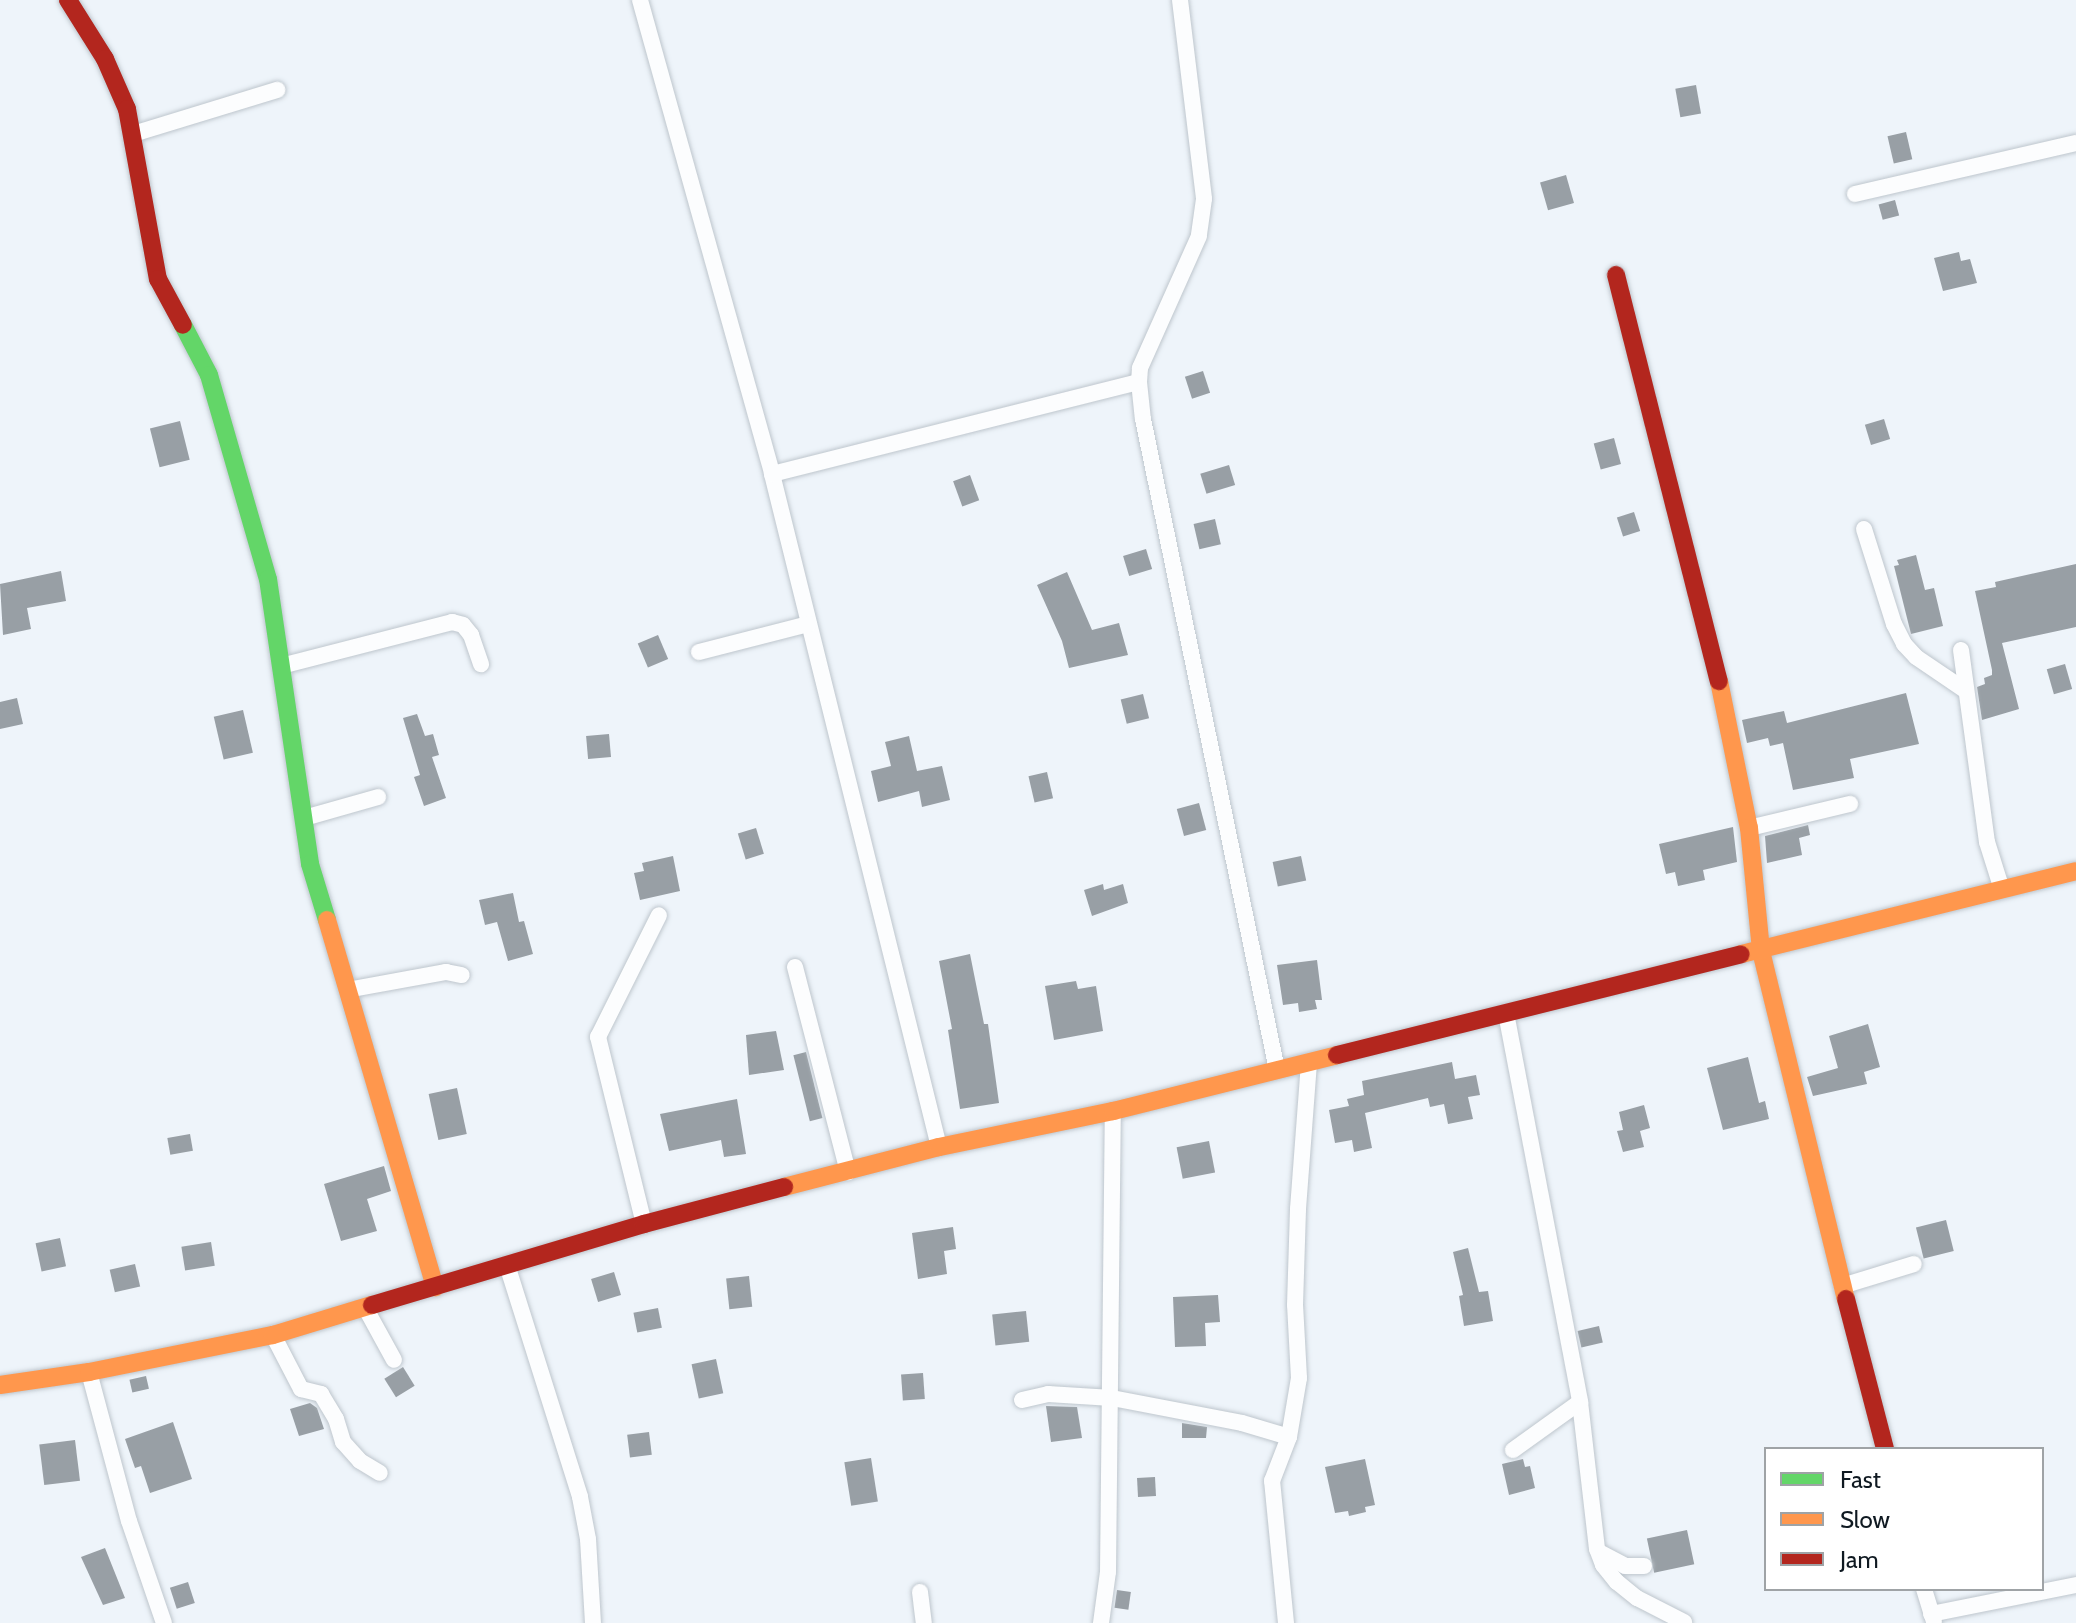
<!DOCTYPE html>
<html>
<head>
<meta charset="utf-8">
<style>
	body { margin:0 }
	#map { position:relative; width:2076px; height:1623px; overflow:hidden; background:#eef4fa; font-family:Cabin,sans-serif }
	div>[style] { position:absolute }
	[style*='--x'] { left:calc(var(--x)*1px); top:calc(var(--y)*1px); width:calc(var(--w)*1px); rotate:calc(var(--a)*1deg) }
	.building>* { inset:0; background:#989fa5; transform-origin:0 0 }
	.roads { filter:drop-shadow(0 0 2px #bec6cd) drop-shadow(0 0 2px #bec6cd) }
	.street>* { height:16px; margin:-8px; padding:0 8px; transform-origin:8px; border-radius:8px; background:#fcfdfe }
	.fast>* { height:18px; margin:-9px; padding:0 9px; transform-origin:9px; border-radius:9px; background:#63d668 }
	.slow>* { height:18px; margin:-9px; padding:0 9px; transform-origin:9px; border-radius:9px; background:#ff974d }
	.jam>* { height:18px; margin:-9px; padding:0 9px; transform-origin:9px; border-radius:9px; background:#b3261e }
	span { translate:-50% -50%; white-space:nowrap; text-align:center; line-height:1.15; -webkit-text-stroke:8px #fff; paint-order:stroke }
	.legend { position:absolute; left:1764px; top:1447px; width:280px; height:144px; box-sizing:border-box; background:#fff; border:2px solid #9fa3a6; margin:0; padding:10px 14px; list-style:none; font-size:24px; color:#0f1921 }
	.legend li { display:flex; align-items:center; gap:16px; height:40px }
	.legend b { width:40px; border:2px solid #9fa3a6 }
</style>
</head>
<body>
<div id="map">
	<div class="building">
		<i style="left:1696px;top:85px;width:29px;height:21px;rotate:80deg"></i>
		<i style="left:1906px;top:132px;width:28px;height:19px;rotate:77deg"></i>
		<i style="left:1566px;top:175px;width:29px;height:27px;rotate:74deg"></i>
		<i style="left:1895px;top:200px;width:16px;height:17px;rotate:75deg"></i>
		<i style="clip-path:polygon(1959px 252px,1961px 261px,1970px 259px,1977px 283px,1943px 291px,1934px 258px)"></i>
		<i style="left:1203px;top:371px;width:23px;height:19px;rotate:72deg"></i>
		<i style="left:1884px;top:419px;width:21px;height:20px;rotate:73deg"></i>
		<i style="left:180px;top:421px;width:40px;height:31px;rotate:76deg"></i>
		<i style="left:1614px;top:438px;width:27px;height:21px;rotate:75deg"></i>
		<i style="left:1229px;top:465px;width:21px;height:30px;rotate:73deg"></i>
		<i style="left:970px;top:475px;width:27px;height:18px;rotate:70deg"></i>
		<i style="left:1634px;top:512px;width:20px;height:18px;rotate:72deg"></i>
		<i style="left:1215px;top:519px;width:26px;height:22px;rotate:77deg"></i>
		<i style="left:1146px;top:549px;width:21px;height:24px;rotate:73deg"></i>
		<i style="clip-path:polygon(1916px 555px,1925px 590px,1934px 588px,1943px 626px,1911px 634px,1894px 566px,1899px 565px,1897px 560px)"></i>
		<i style="clip-path:polygon(2076px 564px,2076px 627px,2002px 643px,2019px 709px,1982px 720px,1977px 687px,1985px 684px,1984px 678px,1992px 675px,1992px 670px,1975px 591px,1996px 587px,1995px 582px)"></i>
		<i style="clip-path:polygon(61px 571px,66px 601px,27px 608px,31px 629px,3px 635px,0 584px)"></i>
		<i style="clip-path:polygon(1067px 572px,1092px 630px,1119px 623px,1128px 655px,1069px 668px,1062px 641px,1037px 585px)"></i>
		<i style="left:658px;top:635px;width:26px;height:22px;rotate:67deg"></i>
		<i style="left:2065px;top:664px;width:26px;height:19px;rotate:74deg"></i>
		<i style="clip-path:polygon(1906px 693px,1919px 744px,1850px 759px,1854px 778px,1793px 790px,1783px 743px,1770px 746px,1768px 738px,1747px 743px,1742px 720px,1784px 711px,1787px 723px)"></i>
		<i style="left:1143px;top:694px;width:25px;height:23px;rotate:76deg"></i>
		<i style="clip-path:polygon(17px 698px,23px 724px,0 729px,0 702px)"></i>
		<i style="left:243px;top:710px;width:44px;height:30px;rotate:77deg"></i>
		<i style="clip-path:polygon(417px 714px,425px 736px,433px 734px,439px 755px,432px 757px,446px 798px,424px 806px,414px 777px,420px 775px,403px 718px)"></i>
		<i style="left:609px;top:734px;width:23px;height:23px;rotate:85deg"></i>
		<i style="clip-path:polygon(909px 736px,917px 771px,942px 766px,950px 800px,922px 807px,919px 791px,878px 802px,871px 771px,891px 766px,885px 742px)"></i>
		<i style="left:1047px;top:772px;width:27px;height:19px;rotate:77deg"></i>
		<i style="left:1199px;top:803px;width:28px;height:23px;rotate:75deg"></i>
		<i style="clip-path:polygon(1808px 825px,1810px 835px,1799px 838px,1802px 855px,1767px 863px,1765px 836px)"></i>
		<i style="clip-path:polygon(1733px 827px,1737px 862px,1703px 870px,1705px 880px,1678px 886px,1675px 872px,1666px 874px,1659px 844px)"></i>
		<i style="left:756px;top:828px;width:27px;height:19px;rotate:73deg"></i>
		<i style="clip-path:polygon(673px 856px,680px 891px,640px 900px,634px 873px,644px 871px,642px 863px)"></i>
		<i style="left:1301px;top:856px;width:25px;height:29px;rotate:78deg"></i>
		<i style="clip-path:polygon(1103px 884px,1104px 890px,1123px 884px,1128px 903px,1092px 916px,1084px 890px)"></i>
		<i style="clip-path:polygon(513px 893px,519px 922px,524px 921px,533px 954px,508px 961px,497px 922px,485px 925px,479px 900px)"></i>
		<i style="clip-path:polygon(970px 954px,984px 1024px,988px 1024px,999px 1103px,960px 1109px,948px 1030px,952px 1029px,939px 961px)"></i>
		<i style="clip-path:polygon(1317px 960px,1322px 1000px,1315px 1000px,1317px 1009px,1299px 1012px,1298px 1003px,1283px 1005px,1277px 965px)"></i>
		<i style="clip-path:polygon(1076px 981px,1078px 989px,1096px 986px,1103px 1031px,1054px 1040px,1045px 986px)"></i>
		<i style="clip-path:polygon(1868px 1024px,1880px 1067px,1864px 1072px,1867px 1084px,1813px 1096px,1807px 1077px,1838px 1068px,1829px 1036px)"></i>
		<i style="clip-path:polygon(776px 1031px,784px 1070px,749px 1075px,746px 1035px)"></i>
		<i style="left:806px;top:1052px;width:68px;height:13px;rotate:76deg"></i>
		<i style="clip-path:polygon(1748px 1057px,1759px 1103px,1765px 1101px,1769px 1119px,1723px 1130px,1707px 1068px)"></i>
		<i style="clip-path:polygon(1452px 1062px,1455px 1079px,1476px 1075px,1480px 1095px,1468px 1097px,1473px 1119px,1448px 1124px,1444px 1104px,1430px 1107px,1428px 1098px,1365px 1113px,1372px 1148px,1354px 1152px,1352px 1140px,1335px 1143px,1329px 1110px,1349px 1106px,1347px 1099px,1364px 1095px,1362px 1081px)"></i>
		<i style="left:457px;top:1088px;width:47px;height:29px;rotate:78deg"></i>
		<i style="clip-path:polygon(737px 1099px,746px 1154px,724px 1157px,721px 1140px,669px 1151px,660px 1114px)"></i>
		<i style="clip-path:polygon(1644px 1105px,1650px 1128px,1640px 1131px,1644px 1147px,1623px 1152px,1617px 1131px,1623px 1130px,1619px 1112px)"></i>
		<i style="left:190px;top:1134px;width:17px;height:23px;rotate:80deg"></i>
		<i style="left:1209px;top:1141px;width:32px;height:33px;rotate:79deg"></i>
		<i style="clip-path:polygon(384px 1166px,391px 1191px,367px 1199px,377px 1231px,341px 1241px,324px 1184px)"></i>
		<i style="left:1946px;top:1220px;width:32px;height:31px;rotate:76deg"></i>
		<i style="clip-path:polygon(953px 1227px,956px 1249px,944px 1251px,947px 1274px,918px 1279px,912px 1233px)"></i>
		<i style="left:60px;top:1238px;width:29px;height:25px;rotate:78deg"></i>
		<i style="left:211px;top:1242px;width:24px;height:30px;rotate:81deg"></i>
		<i style="clip-path:polygon(1468px 1248px,1479px 1292px,1488px 1291px,1493px 1321px,1464px 1326px,1459px 1296px,1463px 1295px,1453px 1252px)"></i>
		<i style="left:135px;top:1264px;width:23px;height:26px;rotate:77deg"></i>
		<i style="left:614px;top:1272px;width:24px;height:24px;rotate:73deg"></i>
		<i style="left:749px;top:1276px;width:31px;height:23px;rotate:84deg"></i>
		<i style="clip-path:polygon(1218px 1295px,1220px 1322px,1205px 1323px,1206px 1346px,1175px 1347px,1173px 1297px)"></i>
		<i style="left:658px;top:1308px;width:20px;height:25px;rotate:79deg"></i>
		<i style="left:1026px;top:1311px;width:31px;height:34px;rotate:84deg"></i>
		<i style="left:1599px;top:1326px;width:17px;height:22px;rotate:77deg"></i>
		<i style="left:716px;top:1359px;width:35px;height:25px;rotate:78deg"></i>
		<i style="left:403px;top:1367px;width:22px;height:22px;rotate:58deg"></i>
		<i style="left:923px;top:1373px;width:26px;height:22px;rotate:86deg"></i>
		<i style="left:146px;top:1376px;width:13px;height:17px;rotate:77deg"></i>
		<i style="clip-path:polygon(310px 1403px,317px 1408px,324px 1429px,299px 1436px,290px 1409px)"></i>
		<i style="clip-path:polygon(1046px 1406px,1077px 1407px,1082px 1438px,1051px 1442px)"></i>
		<i style="clip-path:polygon(173px 1422px,192px 1479px,150px 1493px,141px 1466px,135px 1468px,125px 1439px)"></i>
		<i style="clip-path:polygon(1182px 1423px,1207px 1427px,1206px 1438px,1182px 1438px)"></i>
		<i style="left:649px;top:1432px;width:23px;height:22px;rotate:83deg"></i>
		<i style="left:75px;top:1440px;width:41px;height:36px;rotate:83deg"></i>
		<i style="left:871px;top:1458px;width:44px;height:27px;rotate:81deg"></i>
		<i style="clip-path:polygon(1365px 1459px,1375px 1505px,1365px 1507px,1366px 1512px,1349px 1516px,1348px 1511px,1335px 1513px,1325px 1467px)"></i>
		<i style="clip-path:polygon(1523px 1459px,1525px 1467px,1530px 1466px,1535px 1488px,1509px 1495px,1502px 1464px)"></i>
		<i style="left:1155px;top:1477px;width:19px;height:18px;rotate:87deg"></i>
		<i style="left:1687px;top:1530px;width:35px;height:41px;rotate:78deg"></i>
		<i style="clip-path:polygon(105px 1548px,125px 1598px,103px 1605px,81px 1557px)"></i>
		<i style="left:188px;top:1582px;width:22px;height:19px;rotate:72deg"></i>
		<i style="left:1117px;top:1590px;width:14px;height:18px;rotate:8deg"></i>
	</div>
	<div class="roads">
		<div class="street">
			<i style="--x:640;--y:0;--w:492;--a:74.4"></i>
			<i style="--x:772;--y:474;--w:693;--a:76.06"></i>
			<i style="--x:1180;--y:0;--w:200;--a:83.1"></i>
			<i style="--x:1204;--y:199;--w:37;--a:98"></i>
			<i style="--x:1199;--y:236;--w:145;--a:114.1"></i>
			<i style="--x:1140;--y:368;--w:14;--a:94"></i>
			<i style="--x:1139;--y:382;--w:37;--a:84"></i>
			<i style="--x:1143;--y:419;--w:665;--a:78.37"></i>
			<i style="--x:133;--y:134;--w:151;--a:-17"></i>
			<i style="--x:1855;--y:194;--w:227;--a:-13"></i>
			<i style="--x:772;--y:474;--w:378;--a:-14.1"></i>
			<i style="--x:1864;--y:529;--w:100;--a:72.5"></i>
			<i style="--x:1894;--y:624;--w:22;--a:63"></i>
			<i style="--x:1904;--y:644;--w:18;--a:47"></i>
			<i style="--x:1916;--y:657;--w:60;--a:34.2"></i>
			<i style="--x:1961;--y:650;--w:194;--a:82.3"></i>
			<i style="--x:1987;--y:842;--w:50;--a:72.6"></i>
			<i style="--x:699;--y:652;--w:113;--a:-14.4"></i>
			<i style="--x:281;--y:666;--w:177;--a:-14.4"></i>
			<i style="--x:452;--y:622;--w:11;--a:15"></i>
			<i style="--x:463;--y:625;--w:13;--a:51"></i>
			<i style="--x:471;--y:635;--w:31;--a:71"></i>
			<i style="--x:304;--y:818;--w:77;--a:-15.8"></i>
			<i style="--x:1749;--y:828;--w:104;--a:-13.4"></i>
			<i style="--x:795;--y:967;--w:212;--a:75.5"></i>
			<i style="--x:347;--y:990;--w:101;--a:-10.3"></i>
			<i style="--x:446;--y:972;--w:16;--a:11"></i>
			<i style="--x:1506;--y:1013;--w:396;--a:79.2"></i>
			<i style="--x:1580;--y:1402;--w:148;--a:83.4"></i>
			<i style="--x:1597;--y:1549;--w:17;--a:69"></i>
			<i style="--x:1603;--y:1565;--w:22;--a:51"></i>
			<i style="--x:1617;--y:1582;--w:26;--a:39"></i>
			<i style="--x:1637;--y:1598;--w:53;--a:27.1"></i>
			<i style="--x:644;--y:1224;--w:193;--a:-103.8"></i>
			<i style="--x:598;--y:1037;--w:136;--a:-63.4"></i>
			<i style="--x:507;--y:1265;--w:243;--a:72.5"></i>
			<i style="--x:580;--y:1497;--w:43;--a:79.2"></i>
			<i style="--x:588;--y:1539;--w:84;--a:86.6"></i>
			<i style="--x:1842;--y:1286;--w:75;--a:-17"></i>
			<i style="--x:366;--y:1309;--w:58;--a:61.2"></i>
			<i style="--x:273;--y:1335;--w:61;--a:62.6"></i>
			<i style="--x:301;--y:1389;--w:21;--a:14"></i>
			<i style="--x:321;--y:1394;--w:29;--a:59"></i>
			<i style="--x:336;--y:1419;--w:24;--a:73"></i>
			<i style="--x:343;--y:1442;--w:25;--a:48"></i>
			<i style="--x:360;--y:1461;--w:23;--a:31"></i>
			<i style="--x:89;--y:1372;--w:154;--a:75"></i>
			<i style="--x:129;--y:1521;--w:108;--a:71.1"></i>
			<i style="--x:1022;--y:1400;--w:27;--a:-13"></i>
			<i style="--x:1048;--y:1394;--w:64;--a:3.6"></i>
			<i style="--x:1112;--y:1398;--w:132;--a:10.9"></i>
			<i style="--x:1242;--y:1423;--w:49;--a:16.6"></i>
			<i style="--x:1513;--y:1450;--w:82;--a:-35.6"></i>
			<i style="--x:1601;--y:1553;--w:27;--a:28"></i>
			<i style="--x:1625;--y:1566;--w:19;--a:0"></i>
			<i style="--x:1924;--y:1589;--w:34;--a:73"></i>
			<i style="--x:920;--y:1592;--w:31;--a:83"></i>
			<i style="--x:1931;--y:1614;--w:148;--a:-11.3"></i>
			<i style="--x:1101;--y:1623;--w:51;--a:-82.2"></i>
			<i style="--x:1108;--y:1572;--w:461;--a:-89.4"></i>
			<i style="--x:1286;--y:1623;--w:143;--a:-95.6"></i>
			<i style="--x:1272;--y:1481;--w:47;--a:-68.9"></i>
			<i style="--x:1289;--y:1437;--w:60;--a:-80.4"></i>
			<i style="--x:1299;--y:1378;--w:73;--a:-93.1"></i>
			<i style="--x:1295;--y:1305;--w:96;--a:-88.2"></i>
			<i style="--x:1298;--y:1209;--w:147;--a:-85.7"></i>
		</div>
		<div class="fast">
			<i style="--x:183;--y:325;--w:56;--a:62.5"></i>
			<i style="--x:209;--y:375;--w:212;--a:73.9"></i>
			<i style="--x:268;--y:579;--w:288;--a:81.6"></i>
			<i style="--x:310;--y:864;--w:59;--a:73.1"></i>
		</div>
		<div class="slow">
			<i style="--x:1719;--y:681;--w:150;--a:78.5"></i>
			<i style="--x:1749;--y:828;--w:124;--a:84.4"></i>
			<i style="--x:1761;--y:951;--w:358;--a:76.3"></i>
			<i style="--x:327;--y:920;--w:383;--a:73.6"></i>
			<i style="--x:1741;--y:954;--w:345;--a:-13.9"></i>
			<i style="--x:784;--y:1187;--w:160;--a:-14.5"></i>
			<i style="--x:939;--y:1147;--w:178;--a:-11.7"></i>
			<i style="--x:1113;--y:1111;--w:231;--a:-14"></i>
			<i style="--x:0;--y:1385;--w:90;--a:-8.3"></i>
			<i style="--x:89;--y:1372;--w:188;--a:-11.4"></i>
			<i style="--x:273;--y:1335;--w:103;--a:-16.9"></i>
		</div>
		<div class="jam">
			<i style="--x:68;--y:0;--w:70;--a:57.9"></i>
			<i style="--x:105;--y:59;--w:55;--a:66.3"></i>
			<i style="--x:127;--y:109;--w:173;--a:79.7"></i>
			<i style="--x:158;--y:279;--w:52;--a:61.5"></i>
			<i style="--x:1616;--y:275;--w:419;--a:75.8"></i>
			<i style="--x:1337;--y:1055;--w:416;--a:-14"></i>
			<i style="--x:1846;--y:1299;--w:155;--a:75.4"></i>
			<i style="--x:372;--y:1305;--w:284;--a:-16.6"></i>
			<i style="--x:644;--y:1224;--w:145;--a:-14.8"></i>
		</div>
	</div>
	<ul class="legend">
	<li><b style="height:10px;background:#63d668"></b>Fast</li>
	<li><b style="height:10px;background:#ff974d"></b>Slow</li>
	<li><b style="height:10px;background:#b3261e"></b>Jam</li>
	</ul>
</div>
</body>
</html>
